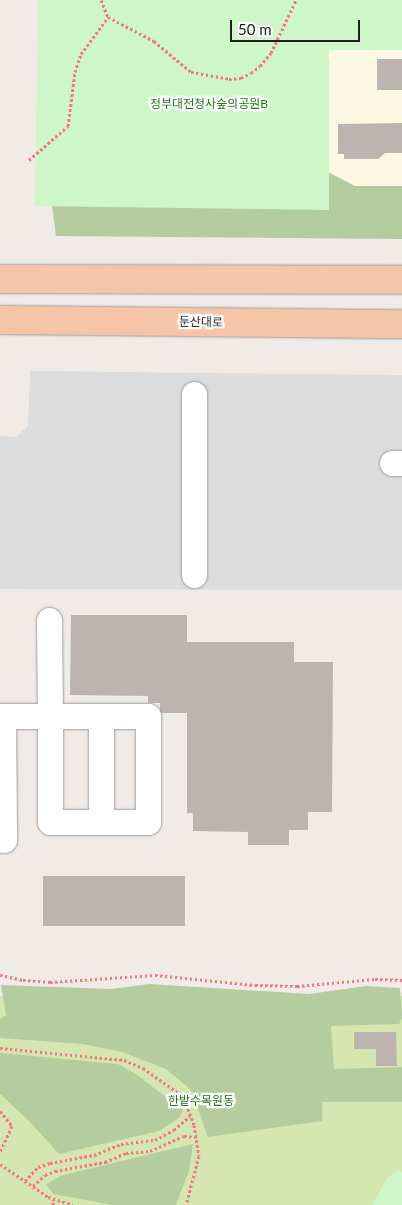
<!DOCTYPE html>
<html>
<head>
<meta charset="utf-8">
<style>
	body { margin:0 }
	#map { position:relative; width:402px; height:1205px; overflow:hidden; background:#f0ebe7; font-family:Lato,"Noto Sans KR",sans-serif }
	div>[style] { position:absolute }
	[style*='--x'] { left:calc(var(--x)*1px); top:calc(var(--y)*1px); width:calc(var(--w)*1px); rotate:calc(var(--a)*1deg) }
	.education>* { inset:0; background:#fdf8e3; transform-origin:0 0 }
	.grass>* { inset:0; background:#d6e6b1; transform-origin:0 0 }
	.forest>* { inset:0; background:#b5cc9f }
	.park>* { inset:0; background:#cef6c8 }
	.parking>* { inset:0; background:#dcdcdc }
	.building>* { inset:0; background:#bdb4b0; transform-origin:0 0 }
	.path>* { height:3px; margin-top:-1.5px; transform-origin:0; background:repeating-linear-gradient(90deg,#f17883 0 2.5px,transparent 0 5px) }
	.roads { filter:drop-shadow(0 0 1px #9d9d9d) drop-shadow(0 0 1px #9d9d9d) }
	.minor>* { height:25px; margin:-12.5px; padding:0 12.5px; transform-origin:12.5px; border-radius:12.5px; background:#fff }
	.major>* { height:28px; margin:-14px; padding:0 14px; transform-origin:14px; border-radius:14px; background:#f6c4a7 }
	span { translate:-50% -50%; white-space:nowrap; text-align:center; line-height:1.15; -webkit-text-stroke:4.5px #fff; paint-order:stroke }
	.park-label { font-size:12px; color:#1f7913 }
	.street-label { font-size:12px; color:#202020 }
	.scale { position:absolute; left:230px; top:20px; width:130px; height:22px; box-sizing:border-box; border:2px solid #202020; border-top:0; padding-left:6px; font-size:15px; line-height:18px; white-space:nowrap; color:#202020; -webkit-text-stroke:4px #fff; paint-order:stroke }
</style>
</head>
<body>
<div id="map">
	<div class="education">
		<i style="left:329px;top:50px;width:73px;height:160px"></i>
	</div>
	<div class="grass">
		<i style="left:402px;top:996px;width:209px;height:402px;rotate:90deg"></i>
	</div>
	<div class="forest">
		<i style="clip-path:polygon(402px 0,326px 43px,315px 165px,355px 186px,402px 186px,402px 239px,56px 236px,41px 123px)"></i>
		<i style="clip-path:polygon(149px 984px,309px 994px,366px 986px,400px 988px,402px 1018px,399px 1024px,331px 1026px,334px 1069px,402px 1067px,402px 1102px,322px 1102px,322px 1121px,208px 1137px,191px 1090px,166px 1069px,122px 1052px,83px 1044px,0 1038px,0 1019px,6px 1015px,1px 985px,111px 989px)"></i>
		<i style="clip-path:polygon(0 1053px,118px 1064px,136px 1074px,183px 1110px,179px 1118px,159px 1131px,59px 1154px,29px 1121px,0 1094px)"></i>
		<i style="clip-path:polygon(193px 1144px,189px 1171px,176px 1205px,113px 1205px,53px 1194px,46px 1184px,63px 1175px)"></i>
	</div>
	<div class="park">
		<i style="clip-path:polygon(38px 0,402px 0,402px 50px,329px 50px,329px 210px,35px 206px)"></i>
		<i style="clip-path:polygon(398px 1171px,402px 1172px,402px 1205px,372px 1205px,387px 1178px)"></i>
	</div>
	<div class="parking">
		<i style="clip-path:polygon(30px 371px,402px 375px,402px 590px,0 589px,0 436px,16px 437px,28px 426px)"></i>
	</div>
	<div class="building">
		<i style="left:402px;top:59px;width:31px;height:25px;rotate:90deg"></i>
		<i style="clip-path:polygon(402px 123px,402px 153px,385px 153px,378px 159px,344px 159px,344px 154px,338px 154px,338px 124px)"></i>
		<i style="clip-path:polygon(71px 615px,187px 615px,187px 642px,294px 642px,294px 662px,333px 662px,332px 812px,308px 812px,308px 830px,289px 830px,289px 845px,248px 845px,248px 832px,193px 831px,193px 813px,187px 813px,187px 713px,160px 713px,160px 703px,148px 703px,148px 696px,70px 695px)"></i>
		<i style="left:43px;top:876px;width:142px;height:50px"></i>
		<i style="clip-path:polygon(354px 1032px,396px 1032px,397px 1066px,376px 1066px,376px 1049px,354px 1049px)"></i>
	</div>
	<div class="path">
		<i style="--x:101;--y:0;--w:18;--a:68"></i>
		<i style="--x:108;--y:17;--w:52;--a:27.6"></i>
		<i style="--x:154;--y:41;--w:48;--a:40"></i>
		<i style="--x:191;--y:72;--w:39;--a:10"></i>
		<i style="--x:229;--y:79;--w:12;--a:-5"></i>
		<i style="--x:241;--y:78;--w:11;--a:-27"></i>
		<i style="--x:251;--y:73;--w:11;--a:-38"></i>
		<i style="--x:260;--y:66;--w:17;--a:-50"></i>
		<i style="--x:271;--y:53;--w:59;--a:-64.7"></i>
		<i style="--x:29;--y:160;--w:52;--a:-41.1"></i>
		<i style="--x:68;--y:126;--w:54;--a:-82.6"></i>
		<i style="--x:75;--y:72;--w:19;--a:-72"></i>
		<i style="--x:81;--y:54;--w:46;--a:-53.9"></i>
		<i style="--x:0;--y:975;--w:24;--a:12"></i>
		<i style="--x:23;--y:980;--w:27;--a:4"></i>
		<i style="--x:50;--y:982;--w:105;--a:-3.8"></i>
		<i style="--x:155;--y:975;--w:100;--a:5.7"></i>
		<i style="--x:255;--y:985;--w:42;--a:1.4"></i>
		<i style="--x:297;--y:986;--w:78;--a:-5.1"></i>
		<i style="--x:375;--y:979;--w:27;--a:2"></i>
		<i style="--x:0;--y:1048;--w:125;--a:5.5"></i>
		<i style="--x:124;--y:1060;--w:21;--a:23"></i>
		<i style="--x:143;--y:1068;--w:42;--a:35.2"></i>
		<i style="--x:177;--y:1092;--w:15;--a:53"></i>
		<i style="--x:186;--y:1104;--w:22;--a:69"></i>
		<i style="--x:194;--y:1125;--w:31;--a:81"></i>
		<i style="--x:199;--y:1156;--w:51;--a:104.9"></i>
		<i style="--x:0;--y:1111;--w:19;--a:51"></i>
		<i style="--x:12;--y:1126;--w:29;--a:115"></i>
		<i style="--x:0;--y:1164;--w:58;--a:34.5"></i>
		<i style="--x:48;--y:1197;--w:26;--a:18"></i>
		<i style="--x:25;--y:1181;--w:19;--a:-47"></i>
		<i style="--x:38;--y:1167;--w:13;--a:-18"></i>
		<i style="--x:50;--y:1163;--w:45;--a:-10.3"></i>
		<i style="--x:94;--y:1155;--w:29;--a:-22"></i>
		<i style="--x:121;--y:1144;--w:34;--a:-7"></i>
		<i style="--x:155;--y:1140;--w:21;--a:-28"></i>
		<i style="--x:174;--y:1130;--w:21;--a:-41"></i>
		<i style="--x:33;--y:1186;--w:16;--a:-43"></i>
		<i style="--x:45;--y:1175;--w:11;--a:-22"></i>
		<i style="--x:55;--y:1171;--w:51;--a:-10.2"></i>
		<i style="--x:105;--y:1162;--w:23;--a:-23"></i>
		<i style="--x:126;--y:1153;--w:24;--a:-5"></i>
		<i style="--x:150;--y:1151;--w:37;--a:-24"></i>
		<i style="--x:184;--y:1136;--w:12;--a:5"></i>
		<i style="--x:53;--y:1205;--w:5;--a:-90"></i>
	</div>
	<div class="roads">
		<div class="minor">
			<i style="--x:392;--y:463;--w:10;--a:0"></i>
			<i style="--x:194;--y:575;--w:181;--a:-90"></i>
			<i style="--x:0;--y:716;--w:148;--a:0"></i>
			<i style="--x:148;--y:716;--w:106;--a:90"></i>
			<i style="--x:148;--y:822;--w:98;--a:180"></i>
			<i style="--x:50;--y:822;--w:106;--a:-90"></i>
			<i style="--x:50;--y:716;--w:96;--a:-90.6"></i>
			<i style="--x:3;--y:716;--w:124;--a:89.5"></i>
			<i style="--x:101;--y:716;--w:106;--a:90"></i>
		</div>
		<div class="major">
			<i style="--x:0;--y:279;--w:402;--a:0.1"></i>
			<i style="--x:0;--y:320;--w:402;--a:0.6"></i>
		</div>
	</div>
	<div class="park-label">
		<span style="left:209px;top:104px">정부대전청사숲의공원B</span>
		<span style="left:201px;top:1101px">한밭수목원동</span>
	</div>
	<div class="street-label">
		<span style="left:201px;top:322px;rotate:1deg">둔산대로</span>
	</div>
	<div class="scale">50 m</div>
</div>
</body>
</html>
